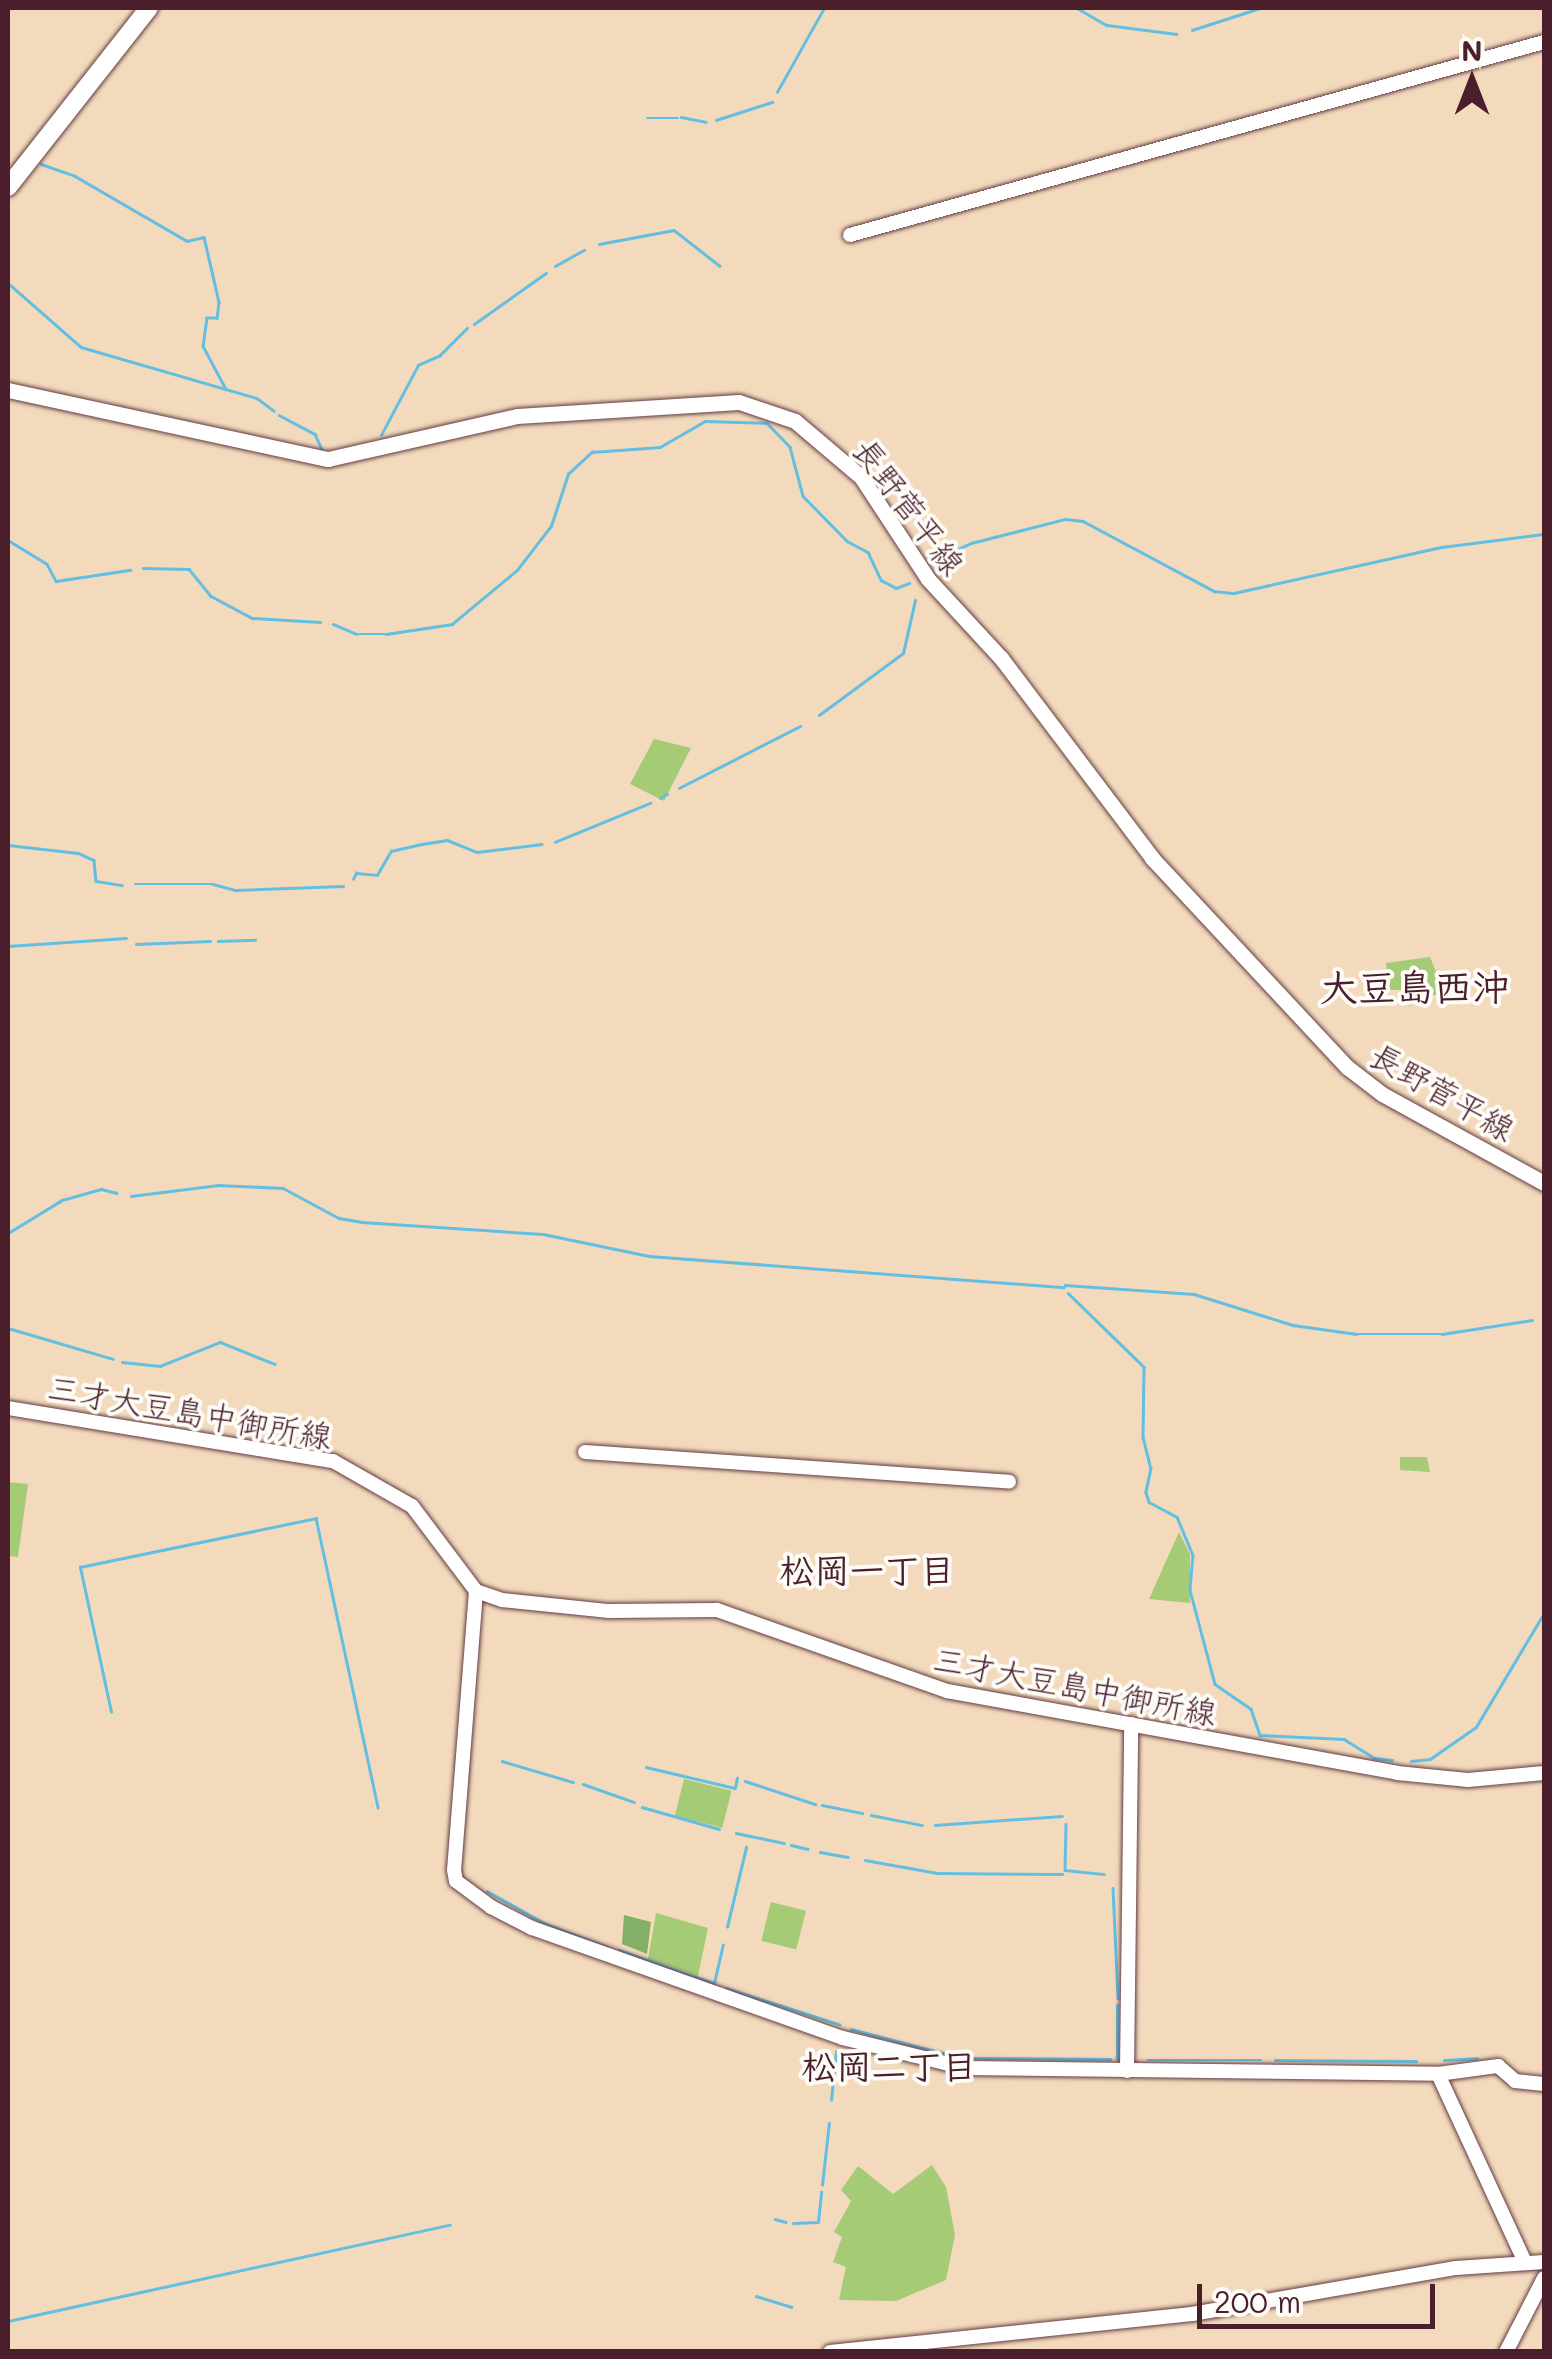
<!DOCTYPE html>
<html>
<head>
<meta charset="utf-8">
<style>
	body { margin:0 }
	#map { position:relative; width:1552px; height:2359px; overflow:hidden; background:#f3dabd; font-family:Mali,"Klee One",sans-serif }
	div>[style] { position:absolute }
	[style*='--x'] { left:calc(var(--x)*1px); top:calc(var(--y)*1px); width:calc(var(--w)*1px); rotate:calc(var(--a)*1deg) }
	.green>* { inset:0; background:#a6cb76; transform-origin:0 0 }
	.forest>* { inset:0; background:#84af67 }
	.stream>* { height:2.5px; margin:-1.25px; padding:0 1.25px; transform-origin:1.25px; border-radius:1.25px; background:#63bfe1 }
	.roads { filter:drop-shadow(0 0 2px #633b41) drop-shadow(0 0 2px #633b41) }
	.secondary>* { height:14px; margin:-7px; padding:0 7px; transform-origin:7px; border-radius:7px; background:#fff }
	.primary>* { height:15px; margin:-7.5px; padding:0 7.5px; transform-origin:7.5px; border-radius:7.5px; background:#fff }
	.highway>* { height:18px; margin:-9px; padding:0 9px; transform-origin:9px; border-radius:9px; background:#fff }
	span { translate:-50% -50%; white-space:nowrap; text-align:center; line-height:1.15; -webkit-text-stroke:8px #fdfcf7; paint-order:stroke }
	.street-label { font-size:32px; color:#4a1f2b }
	.neighbourhood-label { font-size:35px; color:#4a1f2b; font-weight:700 }
	.quarter-label { font-size:38px; color:#4a1f2b; font-weight:700 }
	.frame { position:absolute; inset:0; border:10px solid #4a1f2b; pointer-events:none }
	.north { position:absolute; left:1422px; top:30px; width:100px; height:100px; -webkit-text-stroke:8px #fdfcf7; paint-order:stroke; rotate:0deg; font-size:28px; font-weight:700; line-height:40px; text-align:center; color:#4a1f2b }
	.north::after { content:''; display:block; margin:auto; width:35px; height:45px; background:#4a1f2b; clip-path:polygon(50% 0,100% 100%,50% 72%,0 100%) }
	.scale { position:absolute; left:1197px; top:2284px; width:238px; height:45px; box-sizing:border-box; border:5px solid #4a1f2b; border-top:0; padding-left:12px; font-size:30px; line-height:35px; white-space:nowrap; color:#4a1f2b; -webkit-text-stroke:8px #fdfcf7; paint-order:stroke }
</style>
</head>
<body>
<div id="map">
	<div class="green">
		<i style="clip-path:polygon(654px 739px,691px 748px,664px 801px,630px 784px)"></i>
		<i style="clip-path:polygon(1430px 957px,1444px 991px,1409px 1006px,1404px 990px,1388px 990px,1386px 963px)"></i>
		<i style="clip-path:polygon(1400px 1457px,1427px 1457px,1430px 1472px,1400px 1470px)"></i>
		<i style="clip-path:polygon(8px 1482px,28px 1484px,18px 1557px,8px 1556px)"></i>
		<i style="clip-path:polygon(1179px 1532px,1190px 1554px,1190px 1603px,1149px 1599px)"></i>
		<i style="left:684px;top:1779px;width:49px;height:38px;rotate:14deg"></i>
		<i style="left:771px;top:1902px;width:36px;height:40px;rotate:14deg"></i>
		<i style="clip-path:polygon(656px 1913px,708px 1928px,698px 1976px,648px 1959px)"></i>
		<i style="clip-path:polygon(932px 2165px,946px 2187px,955px 2235px,946px 2280px,896px 2301px,839px 2300px,846px 2267px,833px 2262px,842px 2237px,834px 2232px,851px 2201px,841px 2190px,858px 2166px,893px 2194px)"></i>
	</div>
	<div class="forest">
		<i style="clip-path:polygon(624px 1915px,651px 1922px,647px 1954px,622px 1944px)"></i>
	</div>
	<div class="stream">
		<i style="--x:1077;--y:8;--w:34;--a:30"></i>
		<i style="--x:1107;--y:25;--w:70;--a:7.4"></i>
		<i style="--x:1192;--y:30;--w:71;--a:-17.9"></i>
		<i style="--x:777;--y:92;--w:96;--a:-60.8"></i>
		<i style="--x:681;--y:117;--w:25;--a:11"></i>
		<i style="--x:647;--y:118;--w:31;--a:0"></i>
		<i style="--x:716;--y:120;--w:59;--a:-17.8"></i>
		<i style="--x:41;--y:164;--w:36;--a:19"></i>
		<i style="--x:75;--y:176;--w:129;--a:30.1"></i>
		<i style="--x:187;--y:241;--w:17;--a:-13"></i>
		<i style="--x:204;--y:237;--w:67;--a:77"></i>
		<i style="--x:219;--y:302;--w:16;--a:97"></i>
		<i style="--x:217;--y:318;--w:10;--a:180"></i>
		<i style="--x:207;--y:318;--w:28;--a:98"></i>
		<i style="--x:203;--y:346;--w:49;--a:61.9"></i>
		<i style="--x:599;--y:244;--w:76;--a:-10.6"></i>
		<i style="--x:674;--y:230;--w:58;--a:38"></i>
		<i style="--x:555;--y:266;--w:33;--a:-29"></i>
		<i style="--x:8;--y:283;--w:97;--a:41.2"></i>
		<i style="--x:81;--y:347;--w:183;--a:16.2"></i>
		<i style="--x:257;--y:398;--w:21;--a:37"></i>
		<i style="--x:474;--y:324;--w:88;--a:-35.3"></i>
		<i style="--x:279;--y:415;--w:41;--a:27.8"></i>
		<i style="--x:315;--y:434;--w:17;--a:66"></i>
		<i style="--x:381;--y:435;--w:79;--a:-62.1"></i>
		<i style="--x:418;--y:365;--w:24;--a:-24"></i>
		<i style="--x:440;--y:355;--w:38;--a:-45"></i>
		<i style="--x:8;--y:540;--w:46;--a:31.6"></i>
		<i style="--x:47;--y:564;--w:19;--a:62"></i>
		<i style="--x:56;--y:581;--w:75;--a:-8.5"></i>
		<i style="--x:928;--y:563;--w:47;--a:-24.9"></i>
		<i style="--x:971;--y:543;--w:97;--a:-14.3"></i>
		<i style="--x:1065;--y:519;--w:18;--a:6"></i>
		<i style="--x:1083;--y:521;--w:149;--a:28.1"></i>
		<i style="--x:1214;--y:591;--w:20;--a:6"></i>
		<i style="--x:1234;--y:593;--w:213;--a:-12.5"></i>
		<i style="--x:1442;--y:547;--w:103;--a:-7.3"></i>
		<i style="--x:143;--y:568;--w:46;--a:1.2"></i>
		<i style="--x:189;--y:569;--w:35;--a:51"></i>
		<i style="--x:211;--y:596;--w:47;--a:28.2"></i>
		<i style="--x:252;--y:618;--w:68;--a:3.4"></i>
		<i style="--x:333;--y:624;--w:25;--a:23"></i>
		<i style="--x:356;--y:634;--w:30;--a:0"></i>
		<i style="--x:386;--y:634;--w:67;--a:-8.6"></i>
		<i style="--x:452;--y:624;--w:85;--a:-39.7"></i>
		<i style="--x:517;--y:570;--w:56;--a:-52.3"></i>
		<i style="--x:551;--y:526;--w:55;--a:-71.9"></i>
		<i style="--x:568;--y:474;--w:33;--a:-43"></i>
		<i style="--x:592;--y:452;--w:68;--a:-4.2"></i>
		<i style="--x:660;--y:447;--w:52;--a:-30"></i>
		<i style="--x:705;--y:421;--w:62;--a:1.8"></i>
		<i style="--x:767;--y:423;--w:33;--a:46"></i>
		<i style="--x:790;--y:447;--w:51;--a:75.1"></i>
		<i style="--x:803;--y:496;--w:63;--a:45.6"></i>
		<i style="--x:847;--y:541;--w:24;--a:28"></i>
		<i style="--x:868;--y:552;--w:31;--a:65"></i>
		<i style="--x:881;--y:580;--w:17;--a:28"></i>
		<i style="--x:896;--y:588;--w:14;--a:-21"></i>
		<i style="--x:819;--y:715;--w:104;--a:-36.4"></i>
		<i style="--x:903;--y:653;--w:54;--a:-77.2"></i>
		<i style="--x:679;--y:788;--w:136;--a:-27.1"></i>
		<i style="--x:660;--y:798;--w:8;--a:-30"></i>
		<i style="--x:555;--y:842;--w:103;--a:-22.3"></i>
		<i style="--x:8;--y:845;--w:70;--a:6.5"></i>
		<i style="--x:78;--y:853;--w:17;--a:24"></i>
		<i style="--x:94;--y:860;--w:21;--a:85"></i>
		<i style="--x:96;--y:881;--w:26;--a:9"></i>
		<i style="--x:353;--y:879;--w:7;--a:-63"></i>
		<i style="--x:356;--y:873;--w:21;--a:5"></i>
		<i style="--x:377;--y:875;--w:28;--a:-60"></i>
		<i style="--x:391;--y:851;--w:32;--a:-13"></i>
		<i style="--x:422;--y:844;--w:25;--a:-9"></i>
		<i style="--x:447;--y:840;--w:32;--a:22"></i>
		<i style="--x:477;--y:852;--w:65;--a:-7"></i>
		<i style="--x:135;--y:884;--w:78;--a:0"></i>
		<i style="--x:213;--y:884;--w:24;--a:15"></i>
		<i style="--x:236;--y:890;--w:107;--a:-2.1"></i>
		<i style="--x:218;--y:941;--w:37;--a:-2"></i>
		<i style="--x:136;--y:944;--w:74;--a:-2.3"></i>
		<i style="--x:8;--y:946;--w:118;--a:-3.9"></i>
		<i style="--x:131;--y:1196;--w:88;--a:-7.2"></i>
		<i style="--x:218;--y:1185;--w:65;--a:2.6"></i>
		<i style="--x:283;--y:1188;--w:64;--a:28.2"></i>
		<i style="--x:339;--y:1218;--w:23;--a:10"></i>
		<i style="--x:362;--y:1222;--w:181;--a:3.8"></i>
		<i style="--x:543;--y:1234;--w:108;--a:11.7"></i>
		<i style="--x:649;--y:1256;--w:416;--a:4.3"></i>
		<i style="--x:8;--y:1233;--w:63;--a:-31.4"></i>
		<i style="--x:62;--y:1200;--w:41;--a:-15.8"></i>
		<i style="--x:101;--y:1189;--w:16;--a:14"></i>
		<i style="--x:1065;--y:1285;--w:129;--a:4"></i>
		<i style="--x:1194;--y:1294;--w:104;--a:17.4"></i>
		<i style="--x:1293;--y:1325;--w:64;--a:8.1"></i>
		<i style="--x:1356;--y:1334;--w:86;--a:0"></i>
		<i style="--x:1442;--y:1334;--w:91;--a:-8.8"></i>
		<i style="--x:1068;--y:1293;--w:106;--a:44.2"></i>
		<i style="--x:1144;--y:1367;--w:70;--a:90.8"></i>
		<i style="--x:1143;--y:1437;--w:32;--a:76"></i>
		<i style="--x:1151;--y:1468;--w:25;--a:102"></i>
		<i style="--x:1146;--y:1492;--w:10;--a:73"></i>
		<i style="--x:1149;--y:1502;--w:32;--a:28"></i>
		<i style="--x:1177;--y:1517;--w:41;--a:67.2"></i>
		<i style="--x:1193;--y:1555;--w:35;--a:95"></i>
		<i style="--x:1190;--y:1590;--w:97;--a:75.1"></i>
		<i style="--x:1215;--y:1684;--w:44;--a:34.8"></i>
		<i style="--x:1251;--y:1709;--w:28;--a:71"></i>
		<i style="--x:1260;--y:1735;--w:84;--a:2.7"></i>
		<i style="--x:1344;--y:1739;--w:36;--a:32"></i>
		<i style="--x:1374;--y:1758;--w:18;--a:6"></i>
		<i style="--x:8;--y:1328;--w:109;--a:16.4"></i>
		<i style="--x:122;--y:1362;--w:38;--a:6"></i>
		<i style="--x:160;--y:1366;--w:65;--a:-21.8"></i>
		<i style="--x:220;--y:1342;--w:59;--a:21.8"></i>
		<i style="--x:111;--y:1712;--w:148;--a:-102.1"></i>
		<i style="--x:80;--y:1567;--w:241;--a:-11.7"></i>
		<i style="--x:316;--y:1518;--w:296;--a:77.9"></i>
		<i style="--x:502;--y:1761;--w:74;--a:16.5"></i>
		<i style="--x:1411;--y:1761;--w:19;--a:-6"></i>
		<i style="--x:1430;--y:1759;--w:56;--a:-34.8"></i>
		<i style="--x:1476;--y:1727;--w:133;--a:-59.2"></i>
		<i style="--x:646;--y:1767;--w:91;--a:13.3"></i>
		<i style="--x:735;--y:1788;--w:10;--a:-79"></i>
		<i style="--x:745;--y:1781;--w:74;--a:18.2"></i>
		<i style="--x:583;--y:1784;--w:54;--a:19.4"></i>
		<i style="--x:822;--y:1805;--w:41;--a:11.3"></i>
		<i style="--x:642;--y:1807;--w:80;--a:15.9"></i>
		<i style="--x:871;--y:1815;--w:52;--a:11.1"></i>
		<i style="--x:1066;--y:1824;--w:46;--a:91.2"></i>
		<i style="--x:1065;--y:1870;--w:39;--a:6"></i>
		<i style="--x:935;--y:1825;--w:127;--a:-4.1"></i>
		<i style="--x:736;--y:1833;--w:49;--a:11.8"></i>
		<i style="--x:791;--y:1845;--w:17;--a:13"></i>
		<i style="--x:820;--y:1852;--w:28;--a:10"></i>
		<i style="--x:865;--y:1860;--w:73;--a:10.2"></i>
		<i style="--x:937;--y:1873;--w:125;--a:0.5"></i>
		<i style="--x:1113;--y:1888;--w:110;--a:87.4"></i>
		<i style="--x:487;--y:1891;--w:68;--a:29.2"></i>
		<i style="--x:546;--y:1924;--w:66;--a:20.4"></i>
		<i style="--x:727;--y:1927;--w:82;--a:-76.6"></i>
		<i style="--x:619;--y:1950;--w:101;--a:19.2"></i>
		<i style="--x:714;--y:1983;--w:39;--a:-77"></i>
		<i style="--x:726;--y:1988;--w:119;--a:17.7"></i>
		<i style="--x:851;--y:2029;--w:111;--a:14.7"></i>
		<i style="--x:974;--y:2058;--w:136;--a:0.4"></i>
		<i style="--x:1117;--y:2059;--w:54;--a:-90"></i>
		<i style="--x:1148;--y:2060;--w:113;--a:0"></i>
		<i style="--x:1275;--y:2060;--w:141;--a:0.4"></i>
		<i style="--x:1444;--y:2060;--w:33;--a:-3"></i>
		<i style="--x:831;--y:2100;--w:48;--a:-84.1"></i>
		<i style="--x:822;--y:2185;--w:62;--a:-83.6"></i>
		<i style="--x:775;--y:2219;--w:11;--a:15"></i>
		<i style="--x:793;--y:2223;--w:25;--a:-2"></i>
		<i style="--x:818;--y:2222;--w:30;--a:-84"></i>
		<i style="--x:756;--y:2296;--w:37;--a:17"></i>
		<i style="--x:8;--y:2321;--w:452;--a:-12.3"></i>
	</div>
	<div class="roads">
		<div class="secondary">
			<i style="--x:850;--y:235;--w:720;--a:-15.54"></i>
			<i style="--x:8;--y:1408;--w:329;--a:9.3"></i>
			<i style="--x:333;--y:1461;--w:91;--a:29.7"></i>
			<i style="--x:412;--y:1506;--w:106;--a:53"></i>
			<i style="--x:476;--y:1591;--w:28;--a:19"></i>
			<i style="--x:502;--y:1600;--w:108;--a:5.9"></i>
			<i style="--x:609;--y:1611;--w:108;--a:-0.5"></i>
			<i style="--x:717;--y:1610;--w:244;--a:19.4"></i>
			<i style="--x:947;--y:1691;--w:457;--a:10.3"></i>
			<i style="--x:1397;--y:1773;--w:71;--a:5.6"></i>
			<i style="--x:1468;--y:1780;--w:76;--a:-5.3"></i>
			<i style="--x:585;--y:1452;--w:425;--a:4"></i>
			<i style="--x:476;--y:1591;--w:280;--a:94.5"></i>
			<i style="--x:454;--y:1870;--w:11;--a:80"></i>
			<i style="--x:456;--y:1881;--w:44;--a:36.6"></i>
			<i style="--x:491;--y:1907;--w:46;--a:27.1"></i>
			<i style="--x:532;--y:1928;--w:330;--a:19.5"></i>
			<i style="--x:843;--y:2038;--w:126;--a:13.8"></i>
			<i style="--x:965;--y:2068;--w:473;--a:0.7"></i>
			<i style="--x:1438;--y:2074;--w:61;--a:-7.6"></i>
			<i style="--x:1498;--y:2066;--w:23;--a:41"></i>
			<i style="--x:1515;--y:2081;--w:29;--a:6"></i>
			<i style="--x:1127;--y:2071;--w:347;--a:-89.3"></i>
			<i style="--x:1438;--y:2074;--w:207;--a:65.2"></i>
			<i style="--x:830;--y:2352;--w:364;--a:-6"></i>
			<i style="--x:1192;--y:2314;--w:268;--a:-9.9"></i>
			<i style="--x:1456;--y:2268;--w:88;--a:-3.9"></i>
			<i style="--x:1506;--y:2352;--w:83;--a:-62.8"></i>
		</div>
		<div class="primary">
			<i style="--x:8;--y:390;--w:327;--a:12.2"></i>
			<i style="--x:328;--y:459;--w:194;--a:-12.8"></i>
			<i style="--x:517;--y:416;--w:222;--a:-3.6"></i>
			<i style="--x:739;--y:402;--w:59;--a:18.7"></i>
			<i style="--x:795;--y:421;--w:87;--a:40.3"></i>
			<i style="--x:861;--y:477;--w:122;--a:56.7"></i>
			<i style="--x:928;--y:579;--w:108;--a:47.3"></i>
			<i style="--x:1001;--y:658;--w:251;--a:52.9"></i>
			<i style="--x:1152;--y:858;--w:286;--a:47"></i>
			<i style="--x:1347;--y:1067;--w:44;--a:37.6"></i>
			<i style="--x:1382;--y:1094;--w:185;--a:28.8"></i>
		</div>
		<div class="highway">
			<i style="--x:8;--y:187;--w:228;--a:-51.8"></i>
		</div>
	</div>
	<div class="street-label">
		<span style="left:910px;top:506px;rotate:53deg">長野菅平線</span>
		<span style="left:1443px;top:1091px;rotate:30deg">長野菅平線</span>
		<span style="left:190px;top:1411px;rotate:10deg">三才大豆島中御所線</span>
		<span style="left:1075px;top:1685px;rotate:11deg">三才大豆島中御所線</span>
	</div>
	<div class="neighbourhood-label">
		<span style="left:867px;top:1569px">松岡一丁目</span>
		<span style="left:889px;top:2065px">松岡二丁目</span>
	</div>
	<div class="quarter-label">
		<span style="left:1415px;top:987px">大豆島西沖</span>
	</div>
	<div class="frame"></div>
	<div class="north">N</div>
	<div class="scale">200 m</div>
</div>
</body>
</html>
